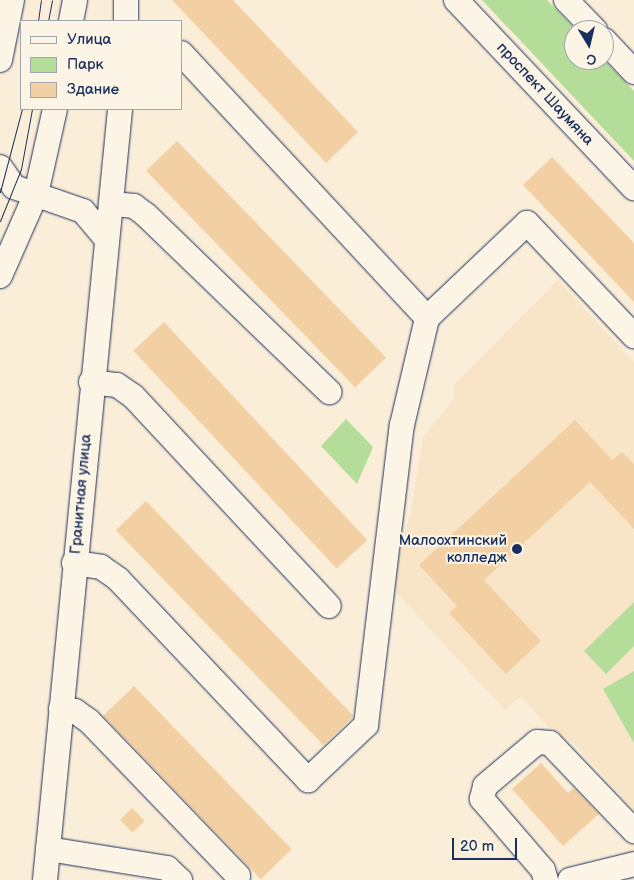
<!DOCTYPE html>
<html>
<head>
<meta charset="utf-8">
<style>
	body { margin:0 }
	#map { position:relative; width:634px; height:880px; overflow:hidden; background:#faeed8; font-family:"Balsamiq Sans",sans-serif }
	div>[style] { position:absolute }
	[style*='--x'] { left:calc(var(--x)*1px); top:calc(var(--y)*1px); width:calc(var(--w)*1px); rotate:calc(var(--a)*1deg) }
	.built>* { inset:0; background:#f8e5c8 }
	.green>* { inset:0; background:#b4dd9a }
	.building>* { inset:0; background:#f3d0a4; transform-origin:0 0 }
	.roads { filter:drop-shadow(0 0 1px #1b2f5e) drop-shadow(0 0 1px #1b2f5e) }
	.minor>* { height:24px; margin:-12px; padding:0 12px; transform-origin:12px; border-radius:12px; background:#fcf5e5 }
	.tram>* { height:1px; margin:-0.5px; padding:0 0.5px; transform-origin:0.5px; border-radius:0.5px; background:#1b2f5e }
	.dots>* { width:14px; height:14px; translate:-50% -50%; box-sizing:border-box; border:2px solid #fcf5e5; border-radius:50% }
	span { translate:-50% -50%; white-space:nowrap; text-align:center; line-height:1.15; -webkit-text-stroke:4px #fcf5e5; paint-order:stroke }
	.street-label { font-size:15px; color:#1b2f5e }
	.poi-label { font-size:15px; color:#1b2f5e }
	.right { translate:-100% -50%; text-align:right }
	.legend { position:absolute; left:20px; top:20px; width:162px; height:90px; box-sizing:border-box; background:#fcf5e5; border:1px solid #a2a6af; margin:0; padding:6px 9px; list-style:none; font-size:15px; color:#1b2f5e }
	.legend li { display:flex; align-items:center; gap:10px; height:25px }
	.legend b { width:25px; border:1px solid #a2a6af }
	.north { position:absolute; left:564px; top:20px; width:50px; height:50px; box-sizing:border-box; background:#fcf5e5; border:1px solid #a2a6af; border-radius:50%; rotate:171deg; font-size:14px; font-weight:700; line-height:20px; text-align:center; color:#1b2f5e }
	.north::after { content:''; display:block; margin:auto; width:18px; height:22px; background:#1b2f5e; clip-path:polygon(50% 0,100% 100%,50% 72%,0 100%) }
	.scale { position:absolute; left:452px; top:838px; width:65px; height:22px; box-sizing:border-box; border:2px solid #1b2f5e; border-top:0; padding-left:6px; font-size:15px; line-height:18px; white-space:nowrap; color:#1b2f5e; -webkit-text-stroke:4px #fcf5e5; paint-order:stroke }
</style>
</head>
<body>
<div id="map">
	<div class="built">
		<i style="clip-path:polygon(558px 280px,634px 362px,634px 810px,572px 741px,555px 735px,521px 696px,505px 710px,390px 586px,411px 512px,423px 437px,455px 398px,453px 386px)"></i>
	</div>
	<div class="green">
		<i style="clip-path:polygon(482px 0,547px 0,576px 30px,574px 60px,604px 60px,634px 91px,634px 161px)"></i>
		<i style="clip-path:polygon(346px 419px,373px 447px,357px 484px,321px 446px)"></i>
		<i style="clip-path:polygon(634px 602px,634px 646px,606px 674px,584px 651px)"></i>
		<i style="clip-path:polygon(634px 671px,634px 743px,603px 689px)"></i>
	</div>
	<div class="building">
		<i style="clip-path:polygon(172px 0,233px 0,358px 132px,326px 163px)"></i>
		<i style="left:177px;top:141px;width:301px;height:43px;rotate:46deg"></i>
		<i style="clip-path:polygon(552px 157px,634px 243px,634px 302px,523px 185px)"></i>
		<i style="left:164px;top:322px;width:298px;height:42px;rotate:47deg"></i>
		<i style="clip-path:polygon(575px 420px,612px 460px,622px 452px,634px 464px,634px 529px,590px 482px,484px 580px,541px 641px,506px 674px,449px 613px,457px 606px,419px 565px)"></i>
		<i style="left:146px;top:501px;width:299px;height:42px;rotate:46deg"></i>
		<i style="left:134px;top:686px;width:227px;height:43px;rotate:46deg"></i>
		<i style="clip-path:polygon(541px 763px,568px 793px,574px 788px,599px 814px,563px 846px,512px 789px)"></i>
		<i style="left:132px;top:808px;width:18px;height:17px;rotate:45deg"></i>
	</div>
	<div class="roads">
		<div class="minor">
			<i style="--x:456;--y:0;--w:259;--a:46.6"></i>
			<i style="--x:566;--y:0;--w:42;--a:46"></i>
			<i style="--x:71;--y:21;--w:21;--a:-79"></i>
			<i style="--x:126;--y:21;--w:21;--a:-90"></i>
			<i style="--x:604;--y:40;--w:44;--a:46.8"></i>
			<i style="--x:181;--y:53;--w:362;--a:47.1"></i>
			<i style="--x:0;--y:60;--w:61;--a:-78.7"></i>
			<i style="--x:0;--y:167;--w:24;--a:55"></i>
			<i style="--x:14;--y:187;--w:73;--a:19.2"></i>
			<i style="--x:83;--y:211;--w:34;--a:50"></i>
			<i style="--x:112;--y:204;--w:22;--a:5"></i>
			<i style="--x:134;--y:206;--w:15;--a:37"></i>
			<i style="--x:146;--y:215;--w:255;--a:44"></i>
			<i style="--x:0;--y:276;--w:90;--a:-66.3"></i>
			<i style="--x:36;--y:194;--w:87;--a:-77.4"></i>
			<i style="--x:91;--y:382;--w:26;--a:7"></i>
			<i style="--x:117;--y:385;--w:19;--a:35"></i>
			<i style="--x:133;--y:396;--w:287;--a:47"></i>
			<i style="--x:74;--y:563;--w:27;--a:8"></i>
			<i style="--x:101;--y:567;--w:21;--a:35"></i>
			<i style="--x:118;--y:579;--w:277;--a:46.6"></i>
			<i style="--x:308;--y:780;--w:80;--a:-43.5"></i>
			<i style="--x:366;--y:725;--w:302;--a:-83.2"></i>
			<i style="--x:402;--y:425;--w:110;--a:-76.8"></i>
			<i style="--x:427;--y:318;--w:138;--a:-43.5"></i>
			<i style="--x:527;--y:223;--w:156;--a:46.6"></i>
			<i style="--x:61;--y:708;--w:14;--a:12"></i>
			<i style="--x:75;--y:711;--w:17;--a:36"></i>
			<i style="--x:89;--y:721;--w:215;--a:46.1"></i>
			<i style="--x:48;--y:849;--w:121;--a:9.1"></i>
			<i style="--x:167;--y:868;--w:18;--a:43"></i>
			<i style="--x:45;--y:880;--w:775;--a:-84.44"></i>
			<i style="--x:546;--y:880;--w:10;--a:-107"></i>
			<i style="--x:543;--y:870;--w:94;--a:-130.7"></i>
			<i style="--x:482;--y:799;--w:13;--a:-77"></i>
			<i style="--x:485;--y:786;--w:68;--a:-40.2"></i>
			<i style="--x:537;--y:742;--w:13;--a:4"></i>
			<i style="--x:550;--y:743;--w:122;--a:46.3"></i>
			<i style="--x:570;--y:880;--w:66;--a:-14"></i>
		</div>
	</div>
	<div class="tram">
		<i style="--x:38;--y:21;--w:21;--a:-82"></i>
		<i style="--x:48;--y:21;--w:21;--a:-79"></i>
		<i style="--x:0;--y:192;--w:86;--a:-75.2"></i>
		<i style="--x:0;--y:221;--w:56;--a:-68"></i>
		<i style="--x:21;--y:169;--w:61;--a:-79.6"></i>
	</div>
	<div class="dots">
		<i style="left:517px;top:549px;background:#1b2f5e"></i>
	</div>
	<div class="street-label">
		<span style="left:545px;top:94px;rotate:47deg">проспект Шаумяна</span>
		<span style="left:81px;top:494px;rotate:-85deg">Гранитная улица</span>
	</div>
	<div class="poi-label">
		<span class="right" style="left:507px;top:549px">Малоохтинский<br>колледж</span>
	</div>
	<ul class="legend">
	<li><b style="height:6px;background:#fcf5e5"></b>Улица</li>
	<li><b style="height:14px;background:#b4dd9a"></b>Парк</li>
	<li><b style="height:14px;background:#f3d0a4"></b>Здание</li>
	</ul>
	<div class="north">С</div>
	<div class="scale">20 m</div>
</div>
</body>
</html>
